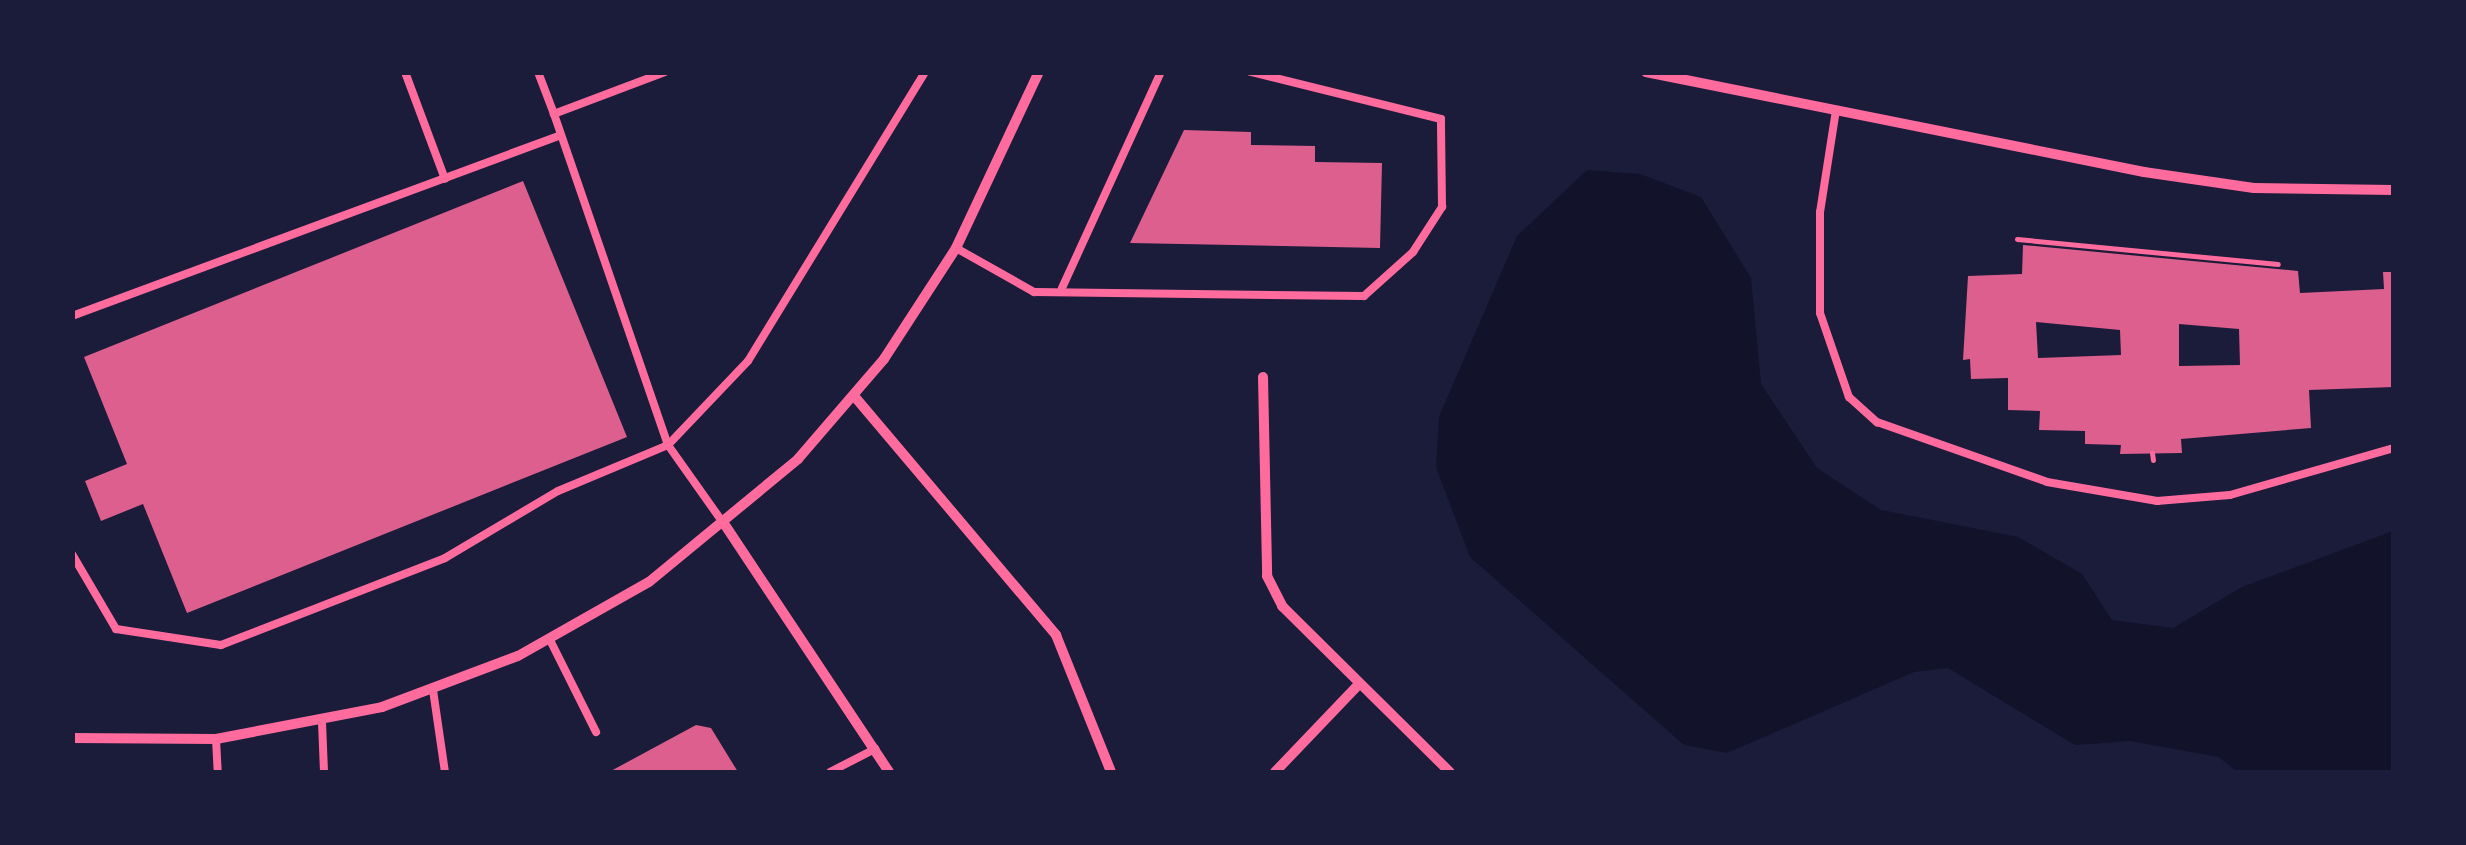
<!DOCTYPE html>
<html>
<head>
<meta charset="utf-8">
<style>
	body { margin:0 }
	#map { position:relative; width:2466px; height:845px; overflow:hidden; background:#1b1b3a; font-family:"Work Sans",sans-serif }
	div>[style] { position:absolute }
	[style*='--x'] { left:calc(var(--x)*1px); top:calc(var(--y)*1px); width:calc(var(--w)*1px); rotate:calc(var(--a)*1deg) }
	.water>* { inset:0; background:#12122b }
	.building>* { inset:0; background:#dd5f8e }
	.path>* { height:5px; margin:-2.5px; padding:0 2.5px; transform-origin:2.5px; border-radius:2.5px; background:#ff6b9d }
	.service>* { height:8px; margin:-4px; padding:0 4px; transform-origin:4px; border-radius:4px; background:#ff6b9d }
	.minor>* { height:10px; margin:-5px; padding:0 5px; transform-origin:5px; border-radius:5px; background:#ff6b9d }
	span { translate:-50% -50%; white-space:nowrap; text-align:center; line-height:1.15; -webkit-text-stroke:8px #1b1b3a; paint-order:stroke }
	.frame { position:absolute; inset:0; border:75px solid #1b1b3a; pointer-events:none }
</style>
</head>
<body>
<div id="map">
	<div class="water">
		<i style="clip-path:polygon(1587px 170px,1640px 174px,1701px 197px,1751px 278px,1761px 384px,1817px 468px,1881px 510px,2018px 537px,2082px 574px,2112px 620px,2173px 628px,2242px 587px,2393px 531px,2393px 772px,2237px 772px,2219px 757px,2130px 741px,2075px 745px,1948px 668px,1914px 672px,1727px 753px,1684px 745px,1470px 557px,1436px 467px,1439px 417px,1517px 236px)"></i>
	</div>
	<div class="building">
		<i style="clip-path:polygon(1184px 130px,1251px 132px,1251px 145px,1315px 146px,1315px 162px,1382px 163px,1380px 248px,1130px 243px)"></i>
		<i style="clip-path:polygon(523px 181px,627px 437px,187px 613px,143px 504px,101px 521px,85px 481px,127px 464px,84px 357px)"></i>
		<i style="clip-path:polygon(evenodd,2023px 245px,2298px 271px,2300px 293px,2384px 289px,2383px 272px,2394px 272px,2394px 387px,2309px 390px,2311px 428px,2181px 439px,2182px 453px,2120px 454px,2121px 445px,2085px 444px,2085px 431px,2039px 430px,2040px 411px,2008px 410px,2008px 378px,1971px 379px,1970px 359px,1963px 360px,1968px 276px,2022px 274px,2023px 245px,2036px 322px,2120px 330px,2121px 355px,2038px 358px,2036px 322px,2023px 245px,2179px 324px,2239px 329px,2240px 365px,2179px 366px,2179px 324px)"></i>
		<i style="clip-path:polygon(696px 725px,711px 728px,738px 772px,609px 772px)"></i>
	</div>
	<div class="path">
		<i style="--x:2017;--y:239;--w:262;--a:5.5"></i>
		<i style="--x:2152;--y:453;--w:7;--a:82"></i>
	</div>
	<div class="service">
		<i style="--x:405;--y:72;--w:114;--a:69.5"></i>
		<i style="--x:538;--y:72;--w:45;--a:69.1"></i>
		<i style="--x:665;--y:72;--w:119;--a:159.3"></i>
		<i style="--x:554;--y:114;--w:350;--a:71"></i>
		<i style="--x:668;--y:445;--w:116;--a:-46.4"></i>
		<i style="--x:748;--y:361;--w:339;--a:-58.5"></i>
		<i style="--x:1836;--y:110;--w:103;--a:98.9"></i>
		<i style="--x:1820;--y:212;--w:101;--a:90"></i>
		<i style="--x:1820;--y:313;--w:89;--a:71"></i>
		<i style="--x:1849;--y:397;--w:38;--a:42"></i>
		<i style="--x:1877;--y:422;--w:180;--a:19.4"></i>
		<i style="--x:2047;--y:482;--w:112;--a:9.8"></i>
		<i style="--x:2157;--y:501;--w:73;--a:-4.7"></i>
		<i style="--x:2230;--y:495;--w:171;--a:-16"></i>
		<i style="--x:956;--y:248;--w:90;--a:29.4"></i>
		<i style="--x:1034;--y:292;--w:330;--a:0.7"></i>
		<i style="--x:1364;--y:296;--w:66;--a:-41.9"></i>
		<i style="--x:1413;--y:252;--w:54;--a:-57.2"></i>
		<i style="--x:1442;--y:207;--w:88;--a:-90.7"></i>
		<i style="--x:1441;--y:119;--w:196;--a:-166.1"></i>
		<i style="--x:1062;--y:288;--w:238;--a:-65.4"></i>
		<i style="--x:72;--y:316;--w:521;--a:-20.31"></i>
		<i style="--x:72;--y:554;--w:87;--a:59.6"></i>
		<i style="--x:116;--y:629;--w:106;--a:8.7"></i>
		<i style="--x:221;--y:645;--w:240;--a:-21.2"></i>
		<i style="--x:445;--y:558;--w:131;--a:-30.7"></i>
		<i style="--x:558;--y:491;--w:119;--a:-22.7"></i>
		<i style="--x:668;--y:445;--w:97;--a:54.7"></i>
		<i style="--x:550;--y:640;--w:103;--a:63.4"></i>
		<i style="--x:433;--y:690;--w:83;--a:81.7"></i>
		<i style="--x:322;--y:722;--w:50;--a:87.7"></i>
		<i style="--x:216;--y:739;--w:33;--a:87"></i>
		<i style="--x:830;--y:772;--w:51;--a:-27.1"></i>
	</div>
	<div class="minor">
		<i style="--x:1646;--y:72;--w:508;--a:11.35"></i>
		<i style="--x:2144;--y:172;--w:111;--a:8.3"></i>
		<i style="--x:2254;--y:188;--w:140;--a:0.8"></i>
		<i style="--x:1263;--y:377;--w:199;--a:88.8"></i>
		<i style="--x:1267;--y:576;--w:34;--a:63"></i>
		<i style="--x:1282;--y:606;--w:236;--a:44.7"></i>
		<i style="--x:855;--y:397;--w:312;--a:49.8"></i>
		<i style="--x:1056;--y:635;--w:148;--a:68.1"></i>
		<i style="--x:725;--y:525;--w:296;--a:56.4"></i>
		<i style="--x:72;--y:738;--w:144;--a:0.4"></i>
		<i style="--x:216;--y:739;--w:169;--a:-10.9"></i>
		<i style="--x:382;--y:707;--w:145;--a:-20.6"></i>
		<i style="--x:518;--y:656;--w:150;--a:-29.5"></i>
		<i style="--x:649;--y:582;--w:193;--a:-39.5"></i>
		<i style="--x:798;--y:459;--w:132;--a:-49.3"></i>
		<i style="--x:884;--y:359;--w:132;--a:-57"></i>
		<i style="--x:956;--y:248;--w:195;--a:-64.8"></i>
		<i style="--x:1275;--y:772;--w:120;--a:-46.3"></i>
	</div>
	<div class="frame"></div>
</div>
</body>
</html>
